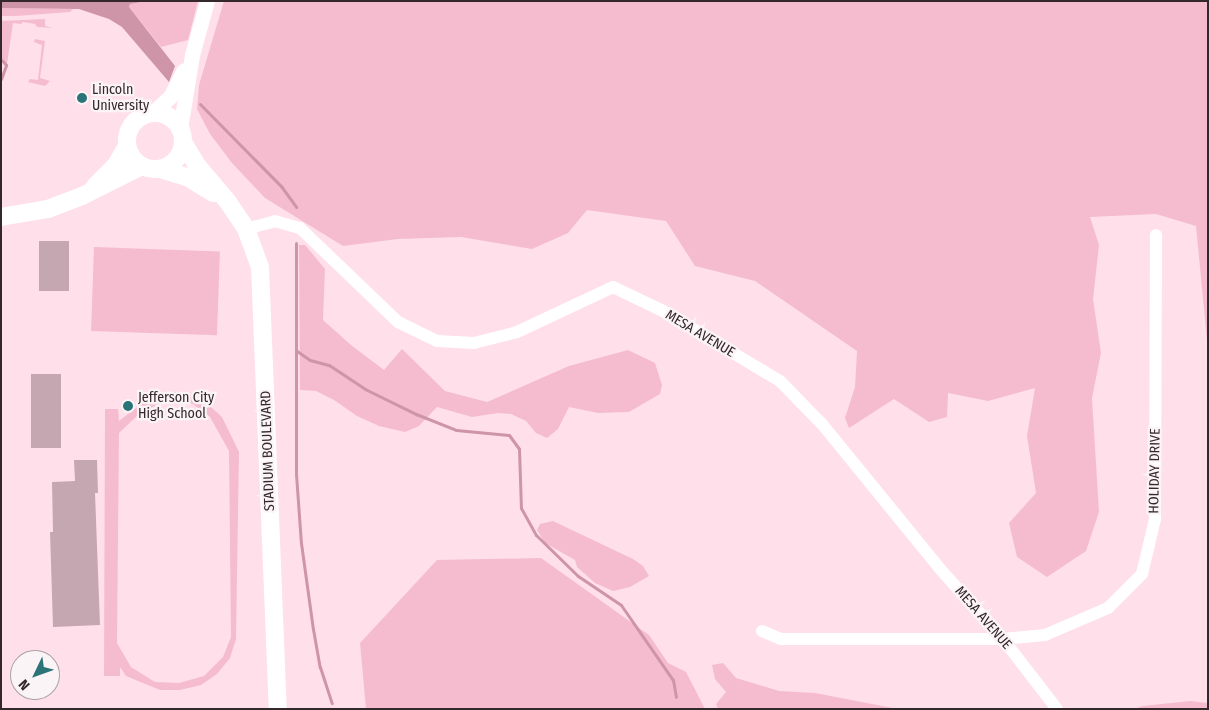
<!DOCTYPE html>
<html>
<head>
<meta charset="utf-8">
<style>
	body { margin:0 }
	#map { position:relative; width:1209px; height:710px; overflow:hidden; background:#ffdfea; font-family:"Fira Sans Condensed",sans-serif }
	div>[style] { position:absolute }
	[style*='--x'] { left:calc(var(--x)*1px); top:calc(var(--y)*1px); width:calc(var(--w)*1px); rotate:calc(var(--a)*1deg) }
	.green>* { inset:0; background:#f5bcd0; transform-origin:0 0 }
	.water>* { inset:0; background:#ce94a8 }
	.stream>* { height:3px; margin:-1.5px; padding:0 1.5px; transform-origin:1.5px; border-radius:1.5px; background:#ce94a8 }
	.building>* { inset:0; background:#c5a7b1; transform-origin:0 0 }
	.minor>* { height:12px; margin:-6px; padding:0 6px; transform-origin:6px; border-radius:6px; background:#fff }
	.tertiary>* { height:15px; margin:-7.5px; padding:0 7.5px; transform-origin:7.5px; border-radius:7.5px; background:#fff }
	.secondary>* { height:18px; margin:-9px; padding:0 9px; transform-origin:9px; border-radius:9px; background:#fff }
	.secondary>.ring { margin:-9px; padding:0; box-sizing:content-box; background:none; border:18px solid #fff; border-radius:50% }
	.dots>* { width:14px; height:14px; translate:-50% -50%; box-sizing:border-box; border:2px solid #fbf4f6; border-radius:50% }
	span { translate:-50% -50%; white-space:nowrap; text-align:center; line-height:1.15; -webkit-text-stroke:4.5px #fbf4f6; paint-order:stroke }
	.poi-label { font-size:14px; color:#34282c }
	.left { translate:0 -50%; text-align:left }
	.street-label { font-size:14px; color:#34282c }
	.frame { position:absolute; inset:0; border:2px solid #34282c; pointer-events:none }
	.north { position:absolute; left:10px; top:650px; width:50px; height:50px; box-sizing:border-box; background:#fbf4f6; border:1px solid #aba2a5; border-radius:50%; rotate:228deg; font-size:14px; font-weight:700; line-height:20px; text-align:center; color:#34282c }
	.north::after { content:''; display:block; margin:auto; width:18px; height:22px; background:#2a7478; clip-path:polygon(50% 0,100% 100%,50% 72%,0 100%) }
</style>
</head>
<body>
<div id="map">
	<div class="green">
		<i style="clip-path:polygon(147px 1px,198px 1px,188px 40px,161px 47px,129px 7px,130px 4px)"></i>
		<i style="clip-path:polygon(224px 1px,1208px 1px,1208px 351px,1196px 226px,1156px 214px,1090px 217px,1099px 245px,1093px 299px,1101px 353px,1092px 398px,1099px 512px,1086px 551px,1047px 577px,1017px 557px,1009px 523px,1036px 493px,1027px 436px,1035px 388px,988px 401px,948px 393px,947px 417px,929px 422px,894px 399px,849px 428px,845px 418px,855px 387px,857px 351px,755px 281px,695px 266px,666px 221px,587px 210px,568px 233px,532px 249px,461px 237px,398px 239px,343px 246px,265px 198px,232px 163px,210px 134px,197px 109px,199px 85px)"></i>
		<i style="clip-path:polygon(1px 8px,73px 9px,70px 12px,16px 16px,1px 16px)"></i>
		<i style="clip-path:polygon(45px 19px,45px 26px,53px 28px,37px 27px,35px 24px,23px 22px,21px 24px,13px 23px,7px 64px,3px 59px,1px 61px,1px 21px)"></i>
		<i style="clip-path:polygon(35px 39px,45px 41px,40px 78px,50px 81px,45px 86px,28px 82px,30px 79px,38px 80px,42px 45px,34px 42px)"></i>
		<i style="clip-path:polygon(299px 245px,305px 245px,325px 269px,323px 320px,351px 345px,384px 370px,402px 349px,445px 391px,487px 402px,569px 366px,628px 350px,655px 363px,662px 385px,660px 394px,629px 412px,598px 413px,569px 407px,558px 429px,547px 438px,536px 433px,526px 421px,511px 414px,498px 413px,472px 417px,437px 407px,419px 426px,405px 432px,379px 426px,357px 416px,334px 400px,316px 391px,300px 390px)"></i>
		<i style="left:94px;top:247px;width:126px;height:84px;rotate:2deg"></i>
		<i style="clip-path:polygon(evenodd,171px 392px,186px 394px,212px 408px,222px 417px,239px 452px,236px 639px,230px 658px,217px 674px,201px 685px,180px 690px,160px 690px,126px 676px,120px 667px,120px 676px,104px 676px,105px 409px,118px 409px,119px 421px,145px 401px,171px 392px,177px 401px,193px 404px,210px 417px,229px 451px,231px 637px,223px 657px,204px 676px,179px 683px,155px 682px,131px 667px,117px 643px,119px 433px,138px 415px,158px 404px,177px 401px)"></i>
		<i style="clip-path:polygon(553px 521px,633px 559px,643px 566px,649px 576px,630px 587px,613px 591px,595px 583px,577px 567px,575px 560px,545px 543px,537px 530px,540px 524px)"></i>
		<i style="clip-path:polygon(541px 558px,649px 635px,668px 663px,686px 672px,705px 709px,366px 709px,360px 643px,437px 560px)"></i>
		<i style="clip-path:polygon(723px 663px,736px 678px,779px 691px,815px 693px,898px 709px,718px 709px,716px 704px,726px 692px,715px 679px,712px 665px)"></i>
		<i style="clip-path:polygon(1190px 701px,1208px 703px,1208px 709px,1134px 709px,1143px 706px)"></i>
	</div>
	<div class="water">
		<i style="clip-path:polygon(1px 1px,147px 1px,130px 4px,129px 7px,175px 66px,169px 82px,122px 27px,109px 19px,79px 9px,1px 8px)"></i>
	</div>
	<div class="stream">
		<i style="--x:1;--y:79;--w:15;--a:-70"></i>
		<i style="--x:6;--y:65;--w:6;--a:-129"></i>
		<i style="--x:200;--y:104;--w:115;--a:45.4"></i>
		<i style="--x:281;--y:186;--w:26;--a:54"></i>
		<i style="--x:296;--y:243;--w:231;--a:90"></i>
		<i style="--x:296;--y:474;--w:69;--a:85.9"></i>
		<i style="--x:301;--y:543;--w:87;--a:82.1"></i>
		<i style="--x:313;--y:629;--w:39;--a:80"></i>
		<i style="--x:320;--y:667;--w:38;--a:72"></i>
		<i style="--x:297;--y:351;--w:16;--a:35"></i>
		<i style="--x:310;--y:360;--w:20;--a:15"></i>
		<i style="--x:329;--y:365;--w:43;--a:33.7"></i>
		<i style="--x:365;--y:389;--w:57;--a:26.1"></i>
		<i style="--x:416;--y:414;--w:43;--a:21.8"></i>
		<i style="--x:456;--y:430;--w:53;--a:5.4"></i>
		<i style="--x:509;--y:435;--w:17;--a:54"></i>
		<i style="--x:519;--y:449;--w:59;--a:88.1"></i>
		<i style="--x:521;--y:508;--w:31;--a:61"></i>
		<i style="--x:536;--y:535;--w:59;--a:44.3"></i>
		<i style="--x:578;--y:576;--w:52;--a:34"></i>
		<i style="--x:621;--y:605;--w:91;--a:55.3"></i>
		<i style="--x:673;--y:680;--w:17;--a:80"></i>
	</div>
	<div class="building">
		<i style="left:39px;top:241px;width:30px;height:50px"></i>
		<i style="left:31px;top:374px;width:30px;height:74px"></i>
		<i style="clip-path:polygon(74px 460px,97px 460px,98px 493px,95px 493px,100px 625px,53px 627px,50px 532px,53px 532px,52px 482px,75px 481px)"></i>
	</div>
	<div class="minor">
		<i style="--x:246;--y:229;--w:30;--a:-15"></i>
		<i style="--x:275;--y:221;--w:26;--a:16"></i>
		<i style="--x:300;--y:228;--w:136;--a:43.8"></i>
		<i style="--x:398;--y:322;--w:43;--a:26"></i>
		<i style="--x:437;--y:341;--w:37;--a:3"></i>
		<i style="--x:474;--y:343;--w:44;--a:-14.3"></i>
		<i style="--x:517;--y:332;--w:106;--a:-25.1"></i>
		<i style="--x:613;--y:287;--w:55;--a:25.6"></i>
		<i style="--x:663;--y:311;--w:136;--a:30.9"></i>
		<i style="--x:780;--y:381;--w:60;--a:45.7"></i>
		<i style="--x:822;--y:424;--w:188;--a:50.8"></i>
		<i style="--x:941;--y:570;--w:93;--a:48.1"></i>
		<i style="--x:1003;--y:639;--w:88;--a:52.4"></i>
		<i style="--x:762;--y:631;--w:21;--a:23"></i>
		<i style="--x:781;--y:639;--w:222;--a:0"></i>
		<i style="--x:1003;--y:639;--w:42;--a:-5.4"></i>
		<i style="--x:1045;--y:635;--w:69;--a:-23.2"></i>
		<i style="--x:1108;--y:608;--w:48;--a:-45"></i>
		<i style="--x:1142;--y:574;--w:57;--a:-76.7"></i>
		<i style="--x:1155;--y:519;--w:284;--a:-89.8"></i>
	</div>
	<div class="tertiary">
		<i style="--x:152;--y:113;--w:24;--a:-42"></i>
		<i style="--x:170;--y:97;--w:30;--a:-63"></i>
		<i style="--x:180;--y:129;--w:75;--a:-80.8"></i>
		<i style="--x:192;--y:55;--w:56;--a:-74.5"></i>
	</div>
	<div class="secondary">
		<i class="ring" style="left:127px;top:113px;width:38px;height:38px"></i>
		<i style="--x:183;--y:142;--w:26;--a:59"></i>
		<i style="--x:196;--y:164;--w:50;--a:49.9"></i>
		<i style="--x:228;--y:202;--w:32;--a:56"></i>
		<i style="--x:246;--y:229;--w:40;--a:69.8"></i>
		<i style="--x:260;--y:267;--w:442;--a:87.7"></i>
		<i style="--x:160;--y:169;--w:28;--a:17"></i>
		<i style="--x:187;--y:177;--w:31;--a:31"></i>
		<i style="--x:95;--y:186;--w:30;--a:-45"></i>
		<i style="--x:116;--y:165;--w:22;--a:-60"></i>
		<i style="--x:1;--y:217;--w:48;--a:-9.7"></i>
		<i style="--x:48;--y:209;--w:36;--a:-21"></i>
		<i style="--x:82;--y:196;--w:67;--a:-26.6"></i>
	</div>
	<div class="dots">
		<i style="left:82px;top:98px;background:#2a7478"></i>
		<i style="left:128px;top:406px;background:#2a7478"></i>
	</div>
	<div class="poi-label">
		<span class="left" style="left:92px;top:98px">Lincoln<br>University</span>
		<span class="left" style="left:138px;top:406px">Jefferson City<br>High School</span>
	</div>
	<div class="street-label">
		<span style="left:700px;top:334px;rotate:31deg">MESA AVENUE</span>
		<span style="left:268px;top:451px;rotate:-92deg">STADIUM BOULEVARD</span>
		<span style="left:1155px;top:471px;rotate:-89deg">HOLIDAY DRIVE</span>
		<span style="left:983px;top:618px;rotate:49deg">MESA AVENUE</span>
	</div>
	<div class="frame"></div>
	<div class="north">N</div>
</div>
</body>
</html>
